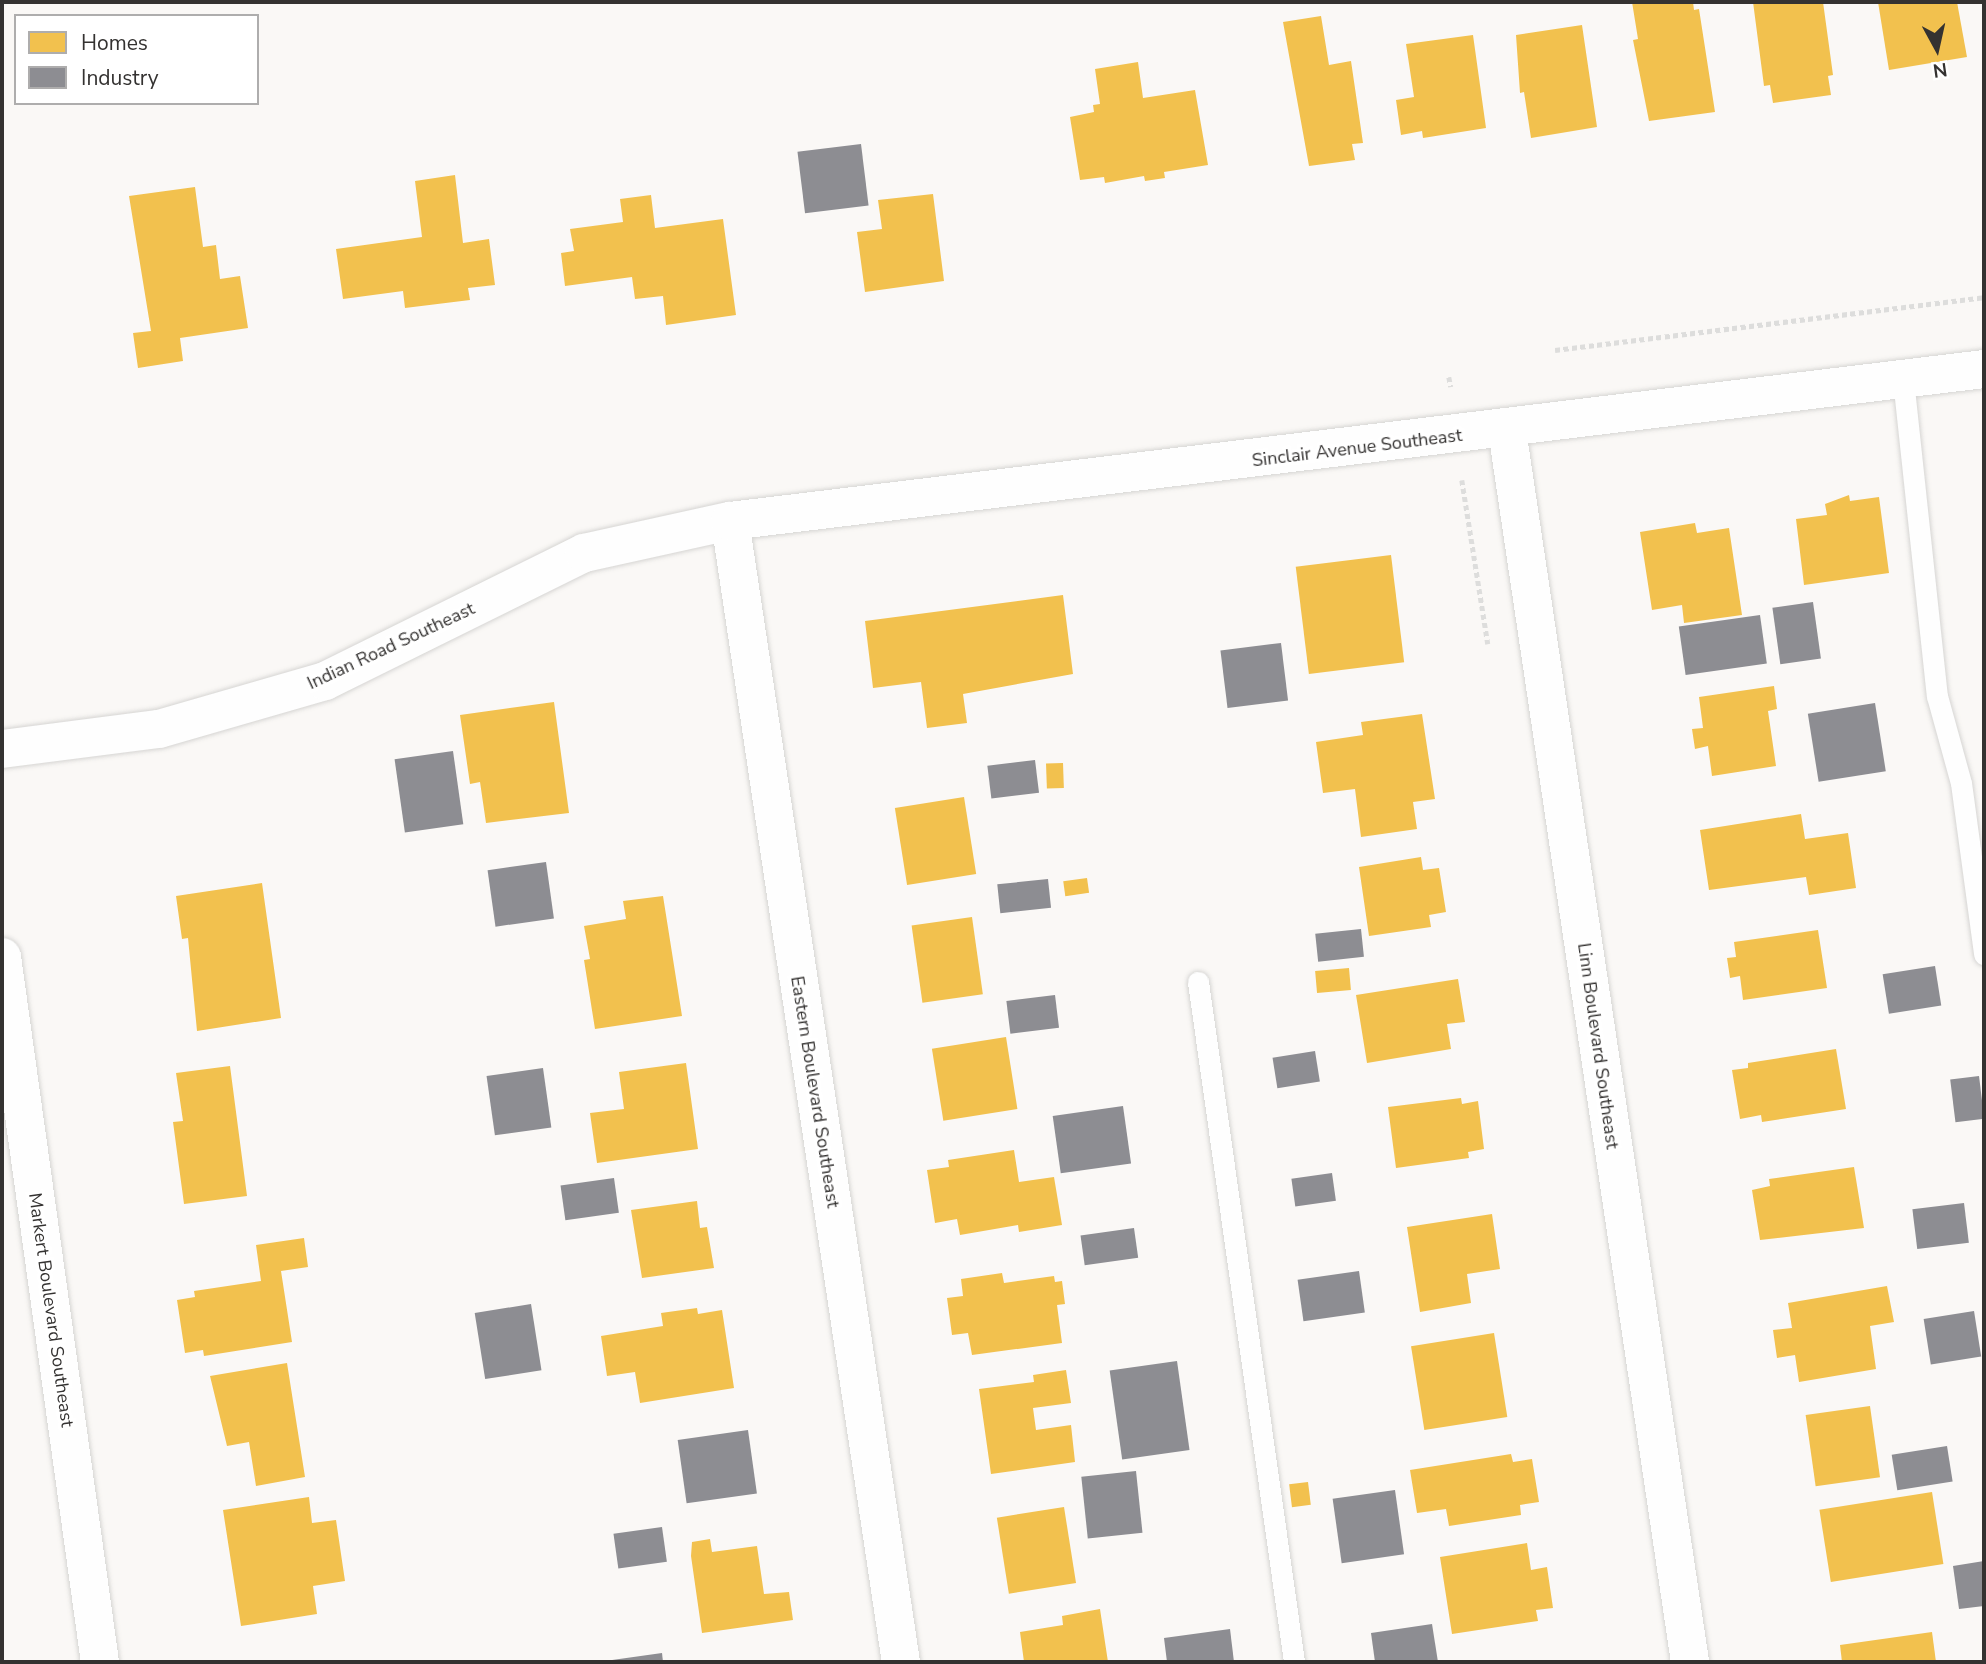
<!DOCTYPE html>
<html>
<head>
<meta charset="utf-8">
<style>
	body { margin:0 }
	#map { position:relative; width:1986px; height:1664px; overflow:hidden; background:#faf8f6; font-family:"Nunito Sans",sans-serif }
	div>[style] { position:absolute }
	[style*='--x'] { left:calc(var(--x)*1px); top:calc(var(--y)*1px); width:calc(var(--w)*1px); rotate:calc(var(--a)*1deg) }
	.homes>* { inset:0; background:#f2c14e; transform-origin:0 0 }
	.industry>* { inset:0; background:#8d8d92; transform-origin:0 0 }
	.path>* { height:4.5px; margin-top:-2.25px; transform-origin:0; background:repeating-linear-gradient(90deg,#dddddc 0 5px,transparent 0 8.5px) }
	.roads { filter:drop-shadow(0 0 2px #d6d5d3) drop-shadow(0 0 2px #d6d5d3) }
	.service>* { height:21px; margin:-10.5px; padding:0 10.5px; transform-origin:10.5px; border-radius:10.5px; background:#fefefe }
	.minor>* { height:38px; margin:-19px; padding:0 19px; transform-origin:19px; border-radius:19px; background:#fefefe }
	span { translate:-50% -50%; white-space:nowrap; text-align:center; line-height:1.15; -webkit-text-stroke:7px #fff; paint-order:stroke }
	.street-label { font-size:18px; color:#343231 }
	.frame { position:absolute; inset:0; border:4px solid #343231; pointer-events:none }
	.legend { position:absolute; left:14px; top:14px; width:245px; height:91px; box-sizing:border-box; background:#fff; border:2px solid #aeadad; margin:0; padding:9px 12px; list-style:none; font-size:21px; color:#343231 }
	.legend li { display:flex; align-items:center; gap:14px; height:35px }
	.legend b { width:35px; border:2px solid #aeadad }
	.north { position:absolute; left:1902px; top:14px; width:70px; height:70px; -webkit-text-stroke:5px #fff; paint-order:stroke; rotate:172deg; font-size:19px; font-weight:700; line-height:28px; text-align:center; color:#343231 }
	.north::after { content:''; display:block; margin:auto; width:24px; height:32px; background:#343231; clip-path:polygon(50% 0,100% 100%,50% 72%,0 100%) }
</style>
</head>
<body>
<div id="map">
	<div class="homes">
		<i style="clip-path:polygon(1632px 2px,1693px 2px,1694px 10px,1699px 9px,1715px 112px,1649px 121px,1633px 40px,1638px 39px)"></i>
		<i style="clip-path:polygon(1753px 2px,1823px 2px,1833px 75px,1828px 76px,1831px 95px,1773px 103px,1770px 85px,1764px 86px)"></i>
		<i style="clip-path:polygon(1878px 2px,1957px 2px,1967px 57px,1889px 70px)"></i>
		<i style="clip-path:polygon(1321px 16px,1329px 65px,1351px 61px,1363px 143px,1352px 144px,1355px 160px,1309px 166px,1283px 22px)"></i>
		<i style="clip-path:polygon(1582px 25px,1597px 127px,1531px 138px,1524px 92px,1520px 93px,1516px 35px)"></i>
		<i style="clip-path:polygon(1473px 35px,1486px 128px,1423px 138px,1422px 131px,1401px 135px,1396px 100px,1414px 97px,1406px 44px)"></i>
		<i style="clip-path:polygon(1138px 62px,1143px 98px,1195px 90px,1208px 165px,1164px 172px,1165px 178px,1145px 181px,1144px 176px,1105px 183px,1104px 177px,1080px 180px,1070px 117px,1094px 112px,1093px 105px,1100px 104px,1095px 69px)"></i>
		<i style="clip-path:polygon(455px 175px,463px 243px,489px 239px,495px 285px,468px 288px,470px 300px,405px 308px,403px 291px,343px 299px,336px 249px,422px 237px,415px 181px)"></i>
		<i style="clip-path:polygon(195px 187px,203px 247px,216px 245px,220px 279px,240px 276px,248px 328px,180px 338px,183px 361px,138px 368px,133px 333px,151px 331px,129px 196px)"></i>
		<i style="clip-path:polygon(933px 194px,944px 281px,865px 292px,857px 232px,882px 229px,878px 200px)"></i>
		<i style="clip-path:polygon(651px 195px,655px 228px,723px 219px,736px 315px,666px 325px,663px 296px,635px 299px,632px 277px,565px 286px,561px 253px,574px 251px,570px 229px,623px 222px,620px 199px)"></i>
		<i style="clip-path:polygon(1849px 495px,1850px 501px,1879px 497px,1889px 573px,1804px 585px,1796px 519px,1827px 515px,1825px 504px)"></i>
		<i style="clip-path:polygon(1695px 523px,1697px 533px,1729px 528px,1742px 615px,1684px 623px,1682px 605px,1652px 610px,1640px 532px)"></i>
		<i style="left:1391px;top:555px;width:108px;height:96px;rotate:83deg"></i>
		<i style="clip-path:polygon(1063px 595px,1073px 674px,963px 694px,967px 723px,927px 728px,921px 682px,873px 688px,865px 621px)"></i>
		<i style="clip-path:polygon(1774px 686px,1777px 709px,1768px 711px,1776px 766px,1712px 776px,1708px 746px,1695px 749px,1692px 729px,1703px 728px,1699px 697px)"></i>
		<i style="clip-path:polygon(554px 702px,569px 813px,486px 823px,480px 782px,470px 784px,460px 715px)"></i>
		<i style="clip-path:polygon(1422px 714px,1435px 799px,1413px 802px,1417px 829px,1361px 837px,1355px 789px,1323px 793px,1316px 742px,1363px 735px,1361px 722px)"></i>
		<i style="left:1063px;top:763px;width:25px;height:17px;rotate:88deg"></i>
		<i style="left:964px;top:797px;width:78px;height:70px;rotate:81deg"></i>
		<i style="clip-path:polygon(1801px 814px,1805px 839px,1848px 833px,1856px 888px,1809px 895px,1806px 877px,1709px 890px,1700px 830px)"></i>
		<i style="clip-path:polygon(1421px 857px,1423px 870px,1439px 868px,1446px 912px,1429px 915px,1431px 927px,1369px 936px,1359px 867px)"></i>
		<i style="left:1087px;top:878px;width:15px;height:24px;rotate:82deg"></i>
		<i style="clip-path:polygon(262px 883px,281px 1018px,197px 1031px,188px 938px,182px 939px,176px 896px)"></i>
		<i style="clip-path:polygon(663px 896px,682px 1016px,595px 1029px,584px 960px,590px 959px,584px 926px,626px 919px,623px 901px)"></i>
		<i style="left:972px;top:917px;width:78px;height:61px;rotate:82deg"></i>
		<i style="clip-path:polygon(1818px 930px,1827px 988px,1743px 1000px,1740px 976px,1730px 978px,1727px 958px,1736px 957px,1734px 942px)"></i>
		<i style="left:1349px;top:968px;width:22px;height:34px;rotate:85deg"></i>
		<i style="clip-path:polygon(1458px 979px,1465px 1022px,1447px 1024px,1451px 1049px,1367px 1063px,1356px 995px)"></i>
		<i style="left:1006px;top:1037px;width:73px;height:75px;rotate:81deg"></i>
		<i style="clip-path:polygon(1836px 1049px,1846px 1109px,1762px 1122px,1761px 1115px,1740px 1119px,1732px 1070px,1748px 1068px,1748px 1063px)"></i>
		<i style="clip-path:polygon(686px 1063px,698px 1149px,597px 1163px,590px 1113px,624px 1109px,619px 1072px)"></i>
		<i style="clip-path:polygon(230px 1066px,247px 1196px,184px 1204px,173px 1122px,183px 1121px,176px 1073px)"></i>
		<i style="clip-path:polygon(1461px 1098px,1462px 1104px,1478px 1101px,1484px 1149px,1468px 1152px,1469px 1158px,1396px 1168px,1388px 1107px)"></i>
		<i style="clip-path:polygon(1014px 1150px,1019px 1182px,1054px 1177px,1062px 1225px,1019px 1232px,1018px 1225px,960px 1235px,957px 1219px,935px 1223px,927px 1170px,949px 1167px,948px 1160px)"></i>
		<i style="clip-path:polygon(1854px 1167px,1864px 1228px,1760px 1240px,1752px 1190px,1770px 1186px,1769px 1179px)"></i>
		<i style="clip-path:polygon(697px 1201px,700px 1228px,707px 1227px,714px 1268px,642px 1278px,631px 1210px)"></i>
		<i style="clip-path:polygon(1492px 1214px,1500px 1269px,1467px 1274px,1471px 1303px,1420px 1312px,1407px 1227px)"></i>
		<i style="clip-path:polygon(304px 1238px,308px 1267px,281px 1271px,292px 1342px,204px 1356px,203px 1350px,185px 1353px,177px 1300px,195px 1297px,194px 1291px,261px 1281px,256px 1245px)"></i>
		<i style="clip-path:polygon(1002px 1273px,1004px 1283px,1054px 1276px,1055px 1282px,1062px 1281px,1065px 1304px,1057px 1305px,1062px 1343px,972px 1355px,968px 1333px,952px 1335px,947px 1298px,963px 1296px,961px 1279px)"></i>
		<i style="clip-path:polygon(1887px 1286px,1894px 1322px,1870px 1326px,1876px 1369px,1799px 1382px,1795px 1355px,1777px 1358px,1773px 1330px,1792px 1328px,1788px 1303px)"></i>
		<i style="clip-path:polygon(697px 1308px,698px 1314px,722px 1310px,734px 1388px,640px 1403px,635px 1372px,607px 1376px,601px 1336px,663px 1326px,661px 1313px)"></i>
		<i style="left:1494px;top:1333px;width:85px;height:84px;rotate:81deg"></i>
		<i style="clip-path:polygon(287px 1363px,305px 1477px,256px 1486px,249px 1442px,227px 1446px,210px 1376px)"></i>
		<i style="clip-path:polygon(1066px 1370px,1071px 1403px,1033px 1408px,1036px 1430px,1071px 1425px,1075px 1462px,991px 1474px,979px 1389px,1034px 1382px,1033px 1375px)"></i>
		<i style="left:1870px;top:1406px;width:72px;height:65px;rotate:82deg"></i>
		<i style="clip-path:polygon(1511px 1454px,1513px 1462px,1532px 1459px,1539px 1502px,1520px 1505px,1521px 1515px,1449px 1526px,1446px 1509px,1417px 1513px,1410px 1470px)"></i>
		<i style="left:1308px;top:1482px;width:23px;height:19px;rotate:83deg"></i>
		<i style="left:1932px;top:1492px;width:73px;height:114px;rotate:81deg"></i>
		<i style="clip-path:polygon(309px 1497px,312px 1523px,336px 1520px,345px 1581px,313px 1586px,317px 1614px,241px 1626px,223px 1510px)"></i>
		<i style="left:1064px;top:1507px;width:77px;height:68px;rotate:81deg"></i>
		<i style="clip-path:polygon(710px 1539px,712px 1552px,757px 1546px,764px 1594px,789px 1592px,793px 1620px,702px 1633px,691px 1556px,692px 1542px)"></i>
		<i style="clip-path:polygon(1527px 1543px,1531px 1570px,1547px 1567px,1553px 1608px,1536px 1610px,1538px 1621px,1452px 1634px,1440px 1557px)"></i>
		<i style="clip-path:polygon(1100px 1609px,1108px 1662px,1024px 1662px,1020px 1632px,1063px 1625px,1062px 1616px)"></i>
		<i style="clip-path:polygon(1932px 1632px,1936px 1662px,1842px 1662px,1840px 1645px)"></i>
	</div>
	<div class="industry">
		<i style="left:861px;top:144px;width:62px;height:64px;rotate:83deg"></i>
		<i style="left:1813px;top:602px;width:57px;height:41px;rotate:82deg"></i>
		<i style="left:1760px;top:615px;width:49px;height:82px;rotate:82deg"></i>
		<i style="left:1281px;top:643px;width:58px;height:61px;rotate:83deg"></i>
		<i style="left:1875px;top:703px;width:69px;height:68px;rotate:81deg"></i>
		<i style="left:453px;top:751px;width:74px;height:59px;rotate:82deg"></i>
		<i style="left:1035px;top:760px;width:33px;height:48px;rotate:83deg"></i>
		<i style="left:546px;top:862px;width:57px;height:59px;rotate:82deg"></i>
		<i style="left:1048px;top:879px;width:29px;height:51px;rotate:84deg"></i>
		<i style="left:1361px;top:929px;width:28px;height:46px;rotate:84deg"></i>
		<i style="left:1935px;top:966px;width:40px;height:53px;rotate:81deg"></i>
		<i style="left:1055px;top:995px;width:33px;height:49px;rotate:83deg"></i>
		<i style="left:1315px;top:1051px;width:31px;height:43px;rotate:81deg"></i>
		<i style="left:543px;top:1068px;width:60px;height:57px;rotate:82deg"></i>
		<i style="left:1979px;top:1076px;width:43px;height:29px;rotate:83deg"></i>
		<i style="left:1123px;top:1106px;width:58px;height:71px;rotate:82deg"></i>
		<i style="left:1332px;top:1173px;width:28px;height:41px;rotate:82deg"></i>
		<i style="left:614px;top:1178px;width:35px;height:54px;rotate:82deg"></i>
		<i style="left:1964px;top:1203px;width:40px;height:52px;rotate:83deg"></i>
		<i style="left:1134px;top:1228px;width:30px;height:54px;rotate:82deg"></i>
		<i style="left:1359px;top:1271px;width:42px;height:62px;rotate:82deg"></i>
		<i style="left:531px;top:1304px;width:67px;height:57px;rotate:81deg"></i>
		<i style="left:1974px;top:1311px;width:46px;height:51px;rotate:81deg"></i>
		<i style="left:1177px;top:1361px;width:90px;height:68px;rotate:82deg"></i>
		<i style="left:748px;top:1430px;width:64px;height:71px;rotate:82deg"></i>
		<i style="left:1947px;top:1446px;width:36px;height:56px;rotate:81deg"></i>
		<i style="left:1136px;top:1471px;width:62px;height:55px;rotate:84deg"></i>
		<i style="left:1395px;top:1490px;width:65px;height:63px;rotate:82deg"></i>
		<i style="left:662px;top:1527px;width:35px;height:49px;rotate:82deg"></i>
		<i style="clip-path:polygon(1984px 1561px,1984px 1606px,1959px 1609px,1953px 1566px)"></i>
		<i style="clip-path:polygon(1432px 1624px,1438px 1662px,1375px 1662px,1371px 1633px)"></i>
		<i style="clip-path:polygon(1230px 1629px,1234px 1662px,1167px 1662px,1164px 1638px)"></i>
		<i style="clip-path:polygon(662px 1653px,663px 1662px,605px 1662px,605px 1661px)"></i>
	</div>
	<div class="path">
		<i style="--x:1555;--y:350;--w:432;--a:-7"></i>
		<i style="--x:1449;--y:377;--w:10;--a:79"></i>
		<i style="--x:1462;--y:480;--w:166;--a:81"></i>
	</div>
	<div class="roads">
		<div class="service">
			<i style="--x:1903;--y:379;--w:319;--a:83.9"></i>
			<i style="--x:1937;--y:696;--w:90;--a:74.6"></i>
			<i style="--x:1961;--y:783;--w:173;--a:82.3"></i>
			<i style="--x:1198;--y:982;--w:687;--a:81.96"></i>
		</div>
		<div class="minor">
			<i style="--x:1507;--y:430;--w:1246;--a:81.55"></i>
			<i style="--x:730;--y:521;--w:1154;--a:81.48"></i>
			<i style="--x:2;--y:749;--w:158;--a:-7.3"></i>
			<i style="--x:159;--y:729;--w:173;--a:-16.1"></i>
			<i style="--x:325;--y:681;--w:289;--a:-26.3"></i>
			<i style="--x:584;--y:553;--w:149;--a:-12.4"></i>
			<i style="--x:730;--y:521;--w:1263;--a:-6.91"></i>
			<i style="--x:2;--y:957;--w:712;--a:82.09"></i>
		</div>
	</div>
	<div class="street-label">
		<span style="left:1357px;top:448px;rotate:-7deg">Sinclair Avenue Southeast</span>
		<span style="left:391px;top:646px;rotate:-25deg">Indian Road Southeast</span>
		<span style="left:1598px;top:1046px;rotate:82deg">Linn Boulevard Southeast</span>
		<span style="left:815px;top:1092px;rotate:81deg">Eastern Boulevard Southeast</span>
		<span style="left:51px;top:1310px;rotate:82deg">Markert Boulevard Southeast</span>
	</div>
	<div class="frame"></div>
	<ul class="legend">
	<li><b style="height:19px;background:#f2c14e"></b>Homes</li>
	<li><b style="height:19px;background:#8d8d92"></b>Industry</li>
	</ul>
	<div class="north">N</div>
</div>
</body>
</html>
